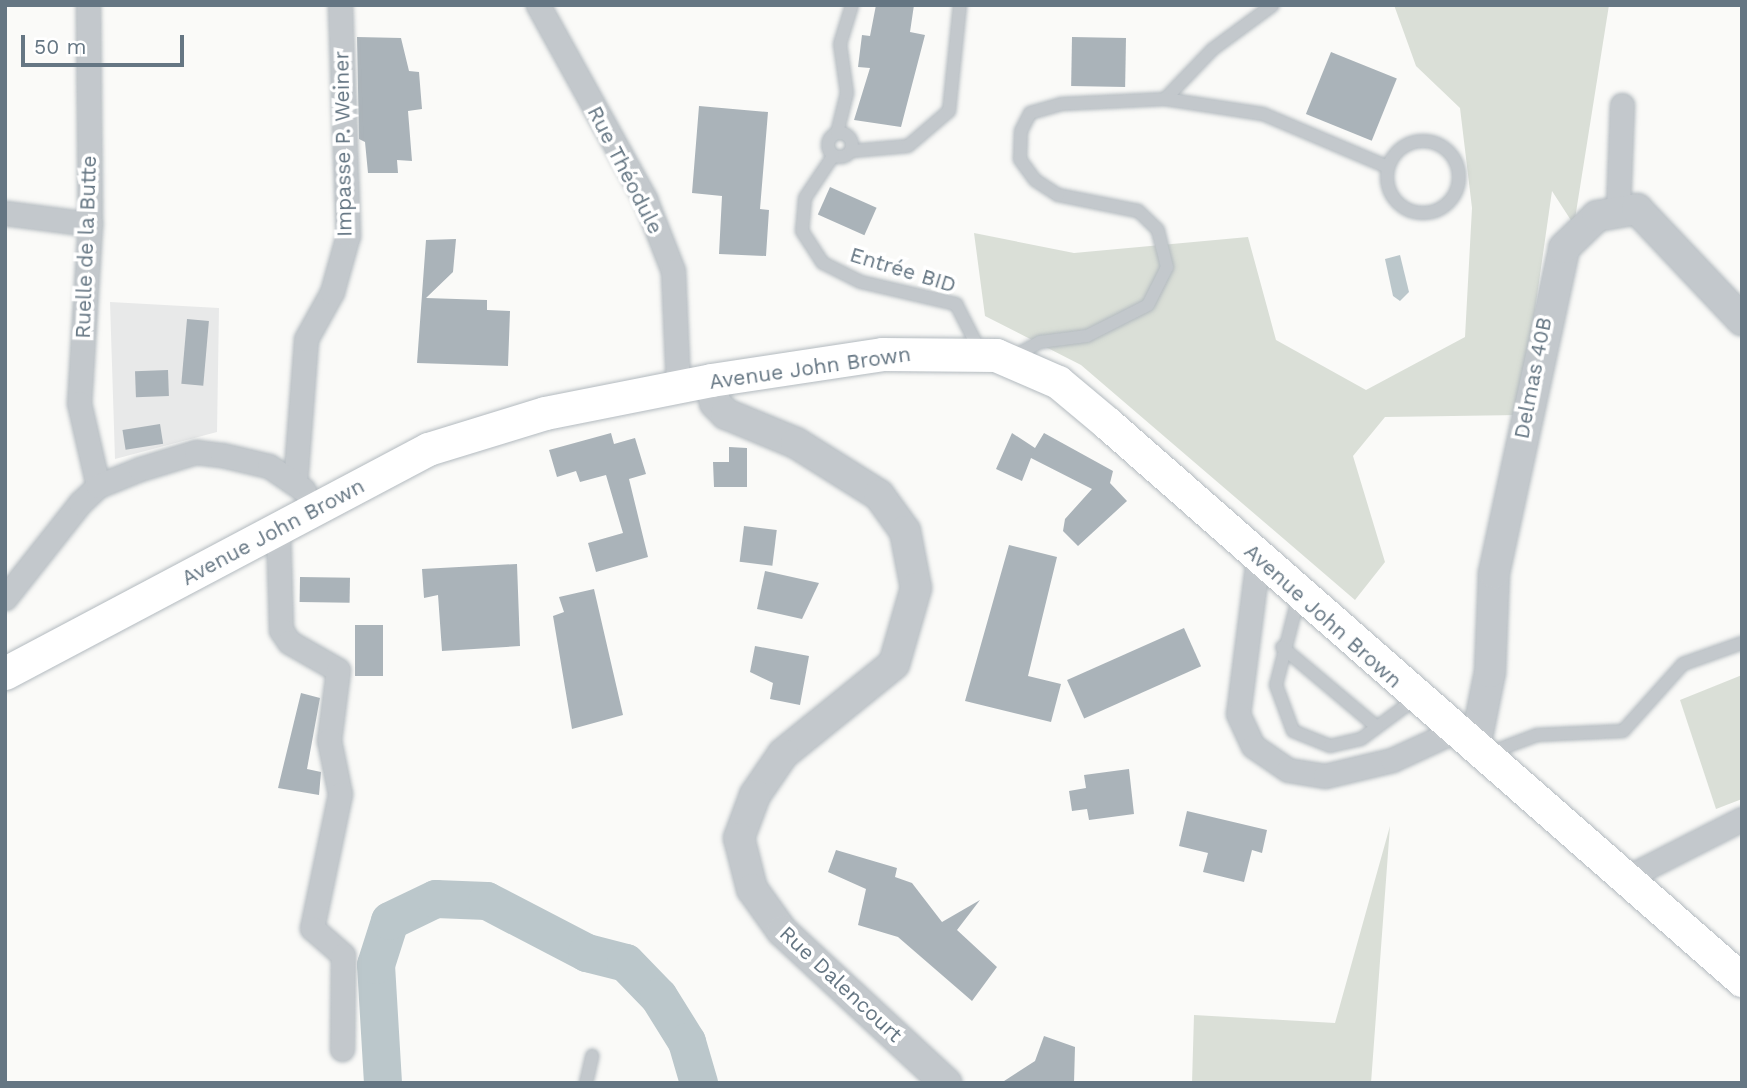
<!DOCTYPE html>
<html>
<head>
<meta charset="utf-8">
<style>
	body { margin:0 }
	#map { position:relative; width:1747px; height:1088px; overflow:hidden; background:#fafaf8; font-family:"Work Sans",sans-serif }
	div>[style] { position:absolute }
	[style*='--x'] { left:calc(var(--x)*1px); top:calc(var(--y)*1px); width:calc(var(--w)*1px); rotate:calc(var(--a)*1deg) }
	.built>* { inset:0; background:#e8e9e9 }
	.green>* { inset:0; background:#dadfd7 }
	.water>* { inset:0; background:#bbc7cb }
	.river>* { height:38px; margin:-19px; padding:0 19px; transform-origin:19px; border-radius:19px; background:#bbc7cb }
	.building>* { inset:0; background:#aab3b9; transform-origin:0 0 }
	.roads { filter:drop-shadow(0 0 2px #b3babf) drop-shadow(0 0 2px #b3babf) }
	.service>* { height:12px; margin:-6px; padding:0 6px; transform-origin:6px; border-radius:6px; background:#c3c8cc }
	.service>.ring { margin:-6px; padding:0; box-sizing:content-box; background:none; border:12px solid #c3c8cc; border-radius:50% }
	.minor>* { height:23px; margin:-11.5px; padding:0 11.5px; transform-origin:11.5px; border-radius:11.5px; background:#c3c8cc }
	.tertiary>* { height:30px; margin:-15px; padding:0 15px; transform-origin:15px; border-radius:15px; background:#c3c8cc }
	.secondary>* { height:33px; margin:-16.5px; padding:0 16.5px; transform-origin:16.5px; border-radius:16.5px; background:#fff }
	span { translate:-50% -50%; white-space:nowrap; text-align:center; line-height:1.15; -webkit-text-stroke:7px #fff; paint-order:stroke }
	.street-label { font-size:21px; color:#657683 }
	.frame { position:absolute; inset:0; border:7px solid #657683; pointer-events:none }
	.scale { position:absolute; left:21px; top:35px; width:163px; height:32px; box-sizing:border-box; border:4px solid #657683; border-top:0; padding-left:9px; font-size:21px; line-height:24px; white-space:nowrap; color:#657683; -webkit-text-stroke:5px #fff; paint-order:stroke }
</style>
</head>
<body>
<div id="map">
	<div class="built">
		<i style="clip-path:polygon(110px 302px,219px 308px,217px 432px,115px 459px)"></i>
	</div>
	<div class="green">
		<i style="clip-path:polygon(1394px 5px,1609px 5px,1574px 225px,1552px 191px,1520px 415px,1385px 417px,1353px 456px,1385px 562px,1355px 600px,1081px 365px,985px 316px,974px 233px,1074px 253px,1248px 237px,1276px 340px,1366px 390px,1465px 337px,1472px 208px,1460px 108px,1416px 66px)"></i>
		<i style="clip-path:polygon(1742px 675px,1742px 799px,1716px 809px,1680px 700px)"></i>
		<i style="clip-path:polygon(1390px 826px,1371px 1083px,1192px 1083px,1194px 1015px,1335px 1023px)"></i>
	</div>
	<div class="water">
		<i style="clip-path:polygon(1400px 255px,1409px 292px,1400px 301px,1393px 296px,1385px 259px)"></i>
	</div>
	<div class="river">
		<i style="--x:383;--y:1083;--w:118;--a:-93.4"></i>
		<i style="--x:376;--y:965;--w:46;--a:-72.3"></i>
		<i style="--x:390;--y:921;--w:51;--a:-25.6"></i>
		<i style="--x:436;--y:899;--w:51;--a:2.2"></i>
		<i style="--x:487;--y:901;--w:113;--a:27.5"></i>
		<i style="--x:587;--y:953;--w:40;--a:14.4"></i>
		<i style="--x:626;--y:963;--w:47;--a:45.9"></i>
		<i style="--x:659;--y:997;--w:53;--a:58.1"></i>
		<i style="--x:687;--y:1042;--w:43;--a:73.7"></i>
	</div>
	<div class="building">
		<i style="clip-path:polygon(876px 5px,914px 5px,910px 32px,925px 35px,901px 127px,854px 120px,870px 68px,858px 67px,862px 35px,870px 36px)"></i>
		<i style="clip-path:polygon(357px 37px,401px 38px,409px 71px,419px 72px,422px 109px,408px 111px,412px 161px,397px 160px,398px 173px,368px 173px,365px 142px,359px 139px)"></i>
		<i style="left:1072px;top:37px;width:54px;height:49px;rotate:1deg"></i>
		<i style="left:1331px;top:52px;width:71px;height:67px;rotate:22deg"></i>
		<i style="clip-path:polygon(699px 106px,768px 112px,760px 209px,769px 210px,766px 256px,719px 254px,722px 196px,692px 193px)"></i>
		<i style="left:830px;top:187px;width:51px;height:30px;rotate:24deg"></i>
		<i style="clip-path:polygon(456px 239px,453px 272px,426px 298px,487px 300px,487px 310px,510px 311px,508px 366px,417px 363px,426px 240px)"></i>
		<i style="left:187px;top:319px;width:22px;height:65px;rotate:5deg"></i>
		<i style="left:168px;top:370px;width:26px;height:33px;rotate:88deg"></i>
		<i style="left:160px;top:424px;width:20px;height:38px;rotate:81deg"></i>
		<i style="clip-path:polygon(611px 433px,614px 444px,635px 438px,646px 474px,629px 479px,648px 557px,596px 572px,588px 543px,623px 533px,606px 475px,580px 482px,576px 471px,557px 477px,549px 450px)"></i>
		<i style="clip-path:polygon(1012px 433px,1035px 448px,1044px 433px,1113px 471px,1110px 483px,1127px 501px,1078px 546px,1063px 531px,1065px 519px,1092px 489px,1031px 458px,1022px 481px,996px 469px)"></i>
		<i style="clip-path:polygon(729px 447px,747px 448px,747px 487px,714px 487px,713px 462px,729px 462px)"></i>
		<i style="left:744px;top:526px;width:33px;height:36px;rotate:7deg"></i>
		<i style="clip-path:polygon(1009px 545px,1057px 557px,1028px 676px,1061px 684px,1051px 722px,965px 701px)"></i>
		<i style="clip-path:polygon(517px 564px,520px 646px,442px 651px,438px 595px,424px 598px,422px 569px)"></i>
		<i style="clip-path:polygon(765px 571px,819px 583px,802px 619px,757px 609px)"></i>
		<i style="left:300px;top:577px;width:50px;height:25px;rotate:1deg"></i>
		<i style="clip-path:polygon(594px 589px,623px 715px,572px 729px,553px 616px,564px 612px,559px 597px)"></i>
		<i style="left:355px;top:625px;width:28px;height:51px"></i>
		<i style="left:1184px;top:628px;width:42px;height:128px;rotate:66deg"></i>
		<i style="clip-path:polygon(755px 646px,809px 656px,800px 705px,770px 699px,773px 683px,750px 672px)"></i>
		<i style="clip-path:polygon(301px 693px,320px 698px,307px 769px,321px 772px,319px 795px,278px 788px)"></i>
		<i style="clip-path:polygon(1129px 769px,1134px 814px,1089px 820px,1087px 809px,1072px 811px,1069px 791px,1086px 788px,1084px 775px)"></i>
		<i style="clip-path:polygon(1187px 811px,1267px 830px,1262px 853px,1252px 850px,1244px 882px,1203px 872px,1208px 853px,1179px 846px)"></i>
		<i style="clip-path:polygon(836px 850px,897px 868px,895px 877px,912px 883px,942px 922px,980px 900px,957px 930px,997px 967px,972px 1001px,898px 937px,858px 925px,866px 889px,828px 872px)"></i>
		<i style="clip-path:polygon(1044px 1036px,1075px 1047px,1074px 1083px,1001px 1083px,1035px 1061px)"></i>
	</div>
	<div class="roads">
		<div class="service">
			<i style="--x:1165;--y:99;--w:69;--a:-46.2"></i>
			<i style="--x:1213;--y:49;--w:74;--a:-36.3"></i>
			<i class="ring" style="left:828px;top:133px;width:12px;height:12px"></i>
			<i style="--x:837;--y:133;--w:41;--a:-76"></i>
			<i style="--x:847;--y:93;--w:49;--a:-98.1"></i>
			<i style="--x:840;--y:44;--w:41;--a:-72.9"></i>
			<i class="ring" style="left:1387px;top:141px;width:60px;height:60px"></i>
			<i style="--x:852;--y:151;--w:56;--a:-5.1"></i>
			<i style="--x:908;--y:146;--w:54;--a:-40.5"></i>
			<i style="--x:949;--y:111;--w:107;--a:-84.1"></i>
			<i style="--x:833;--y:156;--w:50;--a:123.7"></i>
			<i style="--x:805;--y:198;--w:33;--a:95"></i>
			<i style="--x:802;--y:231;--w:38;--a:57"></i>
			<i style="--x:823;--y:263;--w:42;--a:26.6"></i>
			<i style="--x:861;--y:282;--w:98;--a:13"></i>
			<i style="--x:956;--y:304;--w:55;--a:63"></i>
			<i style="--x:1011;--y:358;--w:33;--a:-29"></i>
			<i style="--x:1040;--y:342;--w:47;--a:-7.3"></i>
			<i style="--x:1087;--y:336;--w:68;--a:-26.9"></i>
			<i style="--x:1148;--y:305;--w:42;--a:-63.4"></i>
			<i style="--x:1167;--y:267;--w:38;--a:-104"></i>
			<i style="--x:1158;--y:230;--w:28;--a:-136"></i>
			<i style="--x:1138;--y:211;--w:82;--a:-168.7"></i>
			<i style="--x:1058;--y:195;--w:27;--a:-147"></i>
			<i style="--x:1035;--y:180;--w:26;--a:-126"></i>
			<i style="--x:1020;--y:159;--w:28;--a:-88"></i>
			<i style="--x:1021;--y:131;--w:20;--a:-63"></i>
			<i style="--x:1030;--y:113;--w:32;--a:-16"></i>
			<i style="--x:1061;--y:104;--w:104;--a:-2.8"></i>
			<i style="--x:1165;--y:99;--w:99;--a:8.7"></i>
			<i style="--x:1263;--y:114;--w:136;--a:23"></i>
			<i style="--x:1299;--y:595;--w:93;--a:104.3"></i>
			<i style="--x:1276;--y:685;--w:49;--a:69.7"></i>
			<i style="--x:1293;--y:731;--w:40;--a:22"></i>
			<i style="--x:1330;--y:746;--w:32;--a:-13"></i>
			<i style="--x:1361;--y:739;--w:67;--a:-36.5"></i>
			<i style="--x:1282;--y:647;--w:124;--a:40.1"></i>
			<i style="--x:1489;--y:753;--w:51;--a:-20.6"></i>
			<i style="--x:1537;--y:735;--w:86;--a:-2.7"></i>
			<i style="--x:1623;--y:731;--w:90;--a:-48.2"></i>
			<i style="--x:1683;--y:664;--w:63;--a:-19.6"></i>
			<i style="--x:586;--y:1083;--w:28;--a:-77"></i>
		</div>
		<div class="minor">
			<i style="--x:88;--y:5;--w:219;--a:89.5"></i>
			<i style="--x:90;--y:224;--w:179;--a:93.5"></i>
			<i style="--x:79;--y:403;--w:85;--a:77.1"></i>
			<i style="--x:538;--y:5;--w:222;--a:61.1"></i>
			<i style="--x:645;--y:199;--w:77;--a:68.7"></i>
			<i style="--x:673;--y:271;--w:116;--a:87.5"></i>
			<i style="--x:1618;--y:208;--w:103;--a:-87.8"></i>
			<i style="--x:5;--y:213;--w:86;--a:7.4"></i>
			<i style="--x:295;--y:483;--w:144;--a:-85.6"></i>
			<i style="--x:306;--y:339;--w:54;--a:-61"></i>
			<i style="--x:332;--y:292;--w:59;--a:-74.3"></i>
			<i style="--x:348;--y:235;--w:230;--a:-92"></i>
			<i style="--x:278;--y:529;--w:101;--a:88.3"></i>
			<i style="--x:281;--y:630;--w:14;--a:56"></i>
			<i style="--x:289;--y:642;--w:56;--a:29.7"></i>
			<i style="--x:338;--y:670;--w:71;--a:97.3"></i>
			<i style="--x:329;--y:740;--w:55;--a:78.5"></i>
			<i style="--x:340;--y:794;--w:137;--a:101.8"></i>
			<i style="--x:312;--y:928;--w:41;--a:41.1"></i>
			<i style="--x:343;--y:955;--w:94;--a:90.6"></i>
			<i style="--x:1258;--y:558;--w:157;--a:97.3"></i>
			<i style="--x:1238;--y:714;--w:35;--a:65"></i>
			<i style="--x:1253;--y:746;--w:42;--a:34.4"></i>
			<i style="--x:1288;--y:770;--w:37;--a:9"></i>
			<i style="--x:1325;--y:776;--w:69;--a:-13.4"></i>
			<i style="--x:1392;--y:760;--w:69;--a:-24.7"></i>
			<i style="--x:5;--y:598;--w:121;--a:-51.7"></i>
			<i style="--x:80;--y:503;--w:25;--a:-43"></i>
			<i style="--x:98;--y:486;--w:45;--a:-22"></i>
			<i style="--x:140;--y:469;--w:59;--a:-16.9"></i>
			<i style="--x:196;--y:452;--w:26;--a:7"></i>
			<i style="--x:222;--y:455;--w:48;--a:13.2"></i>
			<i style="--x:269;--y:466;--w:42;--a:34.4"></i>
			<i style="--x:1626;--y:878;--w:130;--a:-27"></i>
		</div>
		<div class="tertiary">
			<i style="--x:711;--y:380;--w:23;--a:80"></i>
			<i style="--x:715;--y:403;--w:16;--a:45"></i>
			<i style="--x:726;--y:414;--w:76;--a:22.5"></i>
			<i style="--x:796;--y:443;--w:98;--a:32.1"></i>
			<i style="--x:879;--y:495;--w:44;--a:54.2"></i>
			<i style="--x:905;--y:531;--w:58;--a:79.1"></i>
			<i style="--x:916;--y:588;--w:79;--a:106.1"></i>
			<i style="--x:894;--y:664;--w:143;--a:141"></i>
			<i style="--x:783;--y:754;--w:50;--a:124.3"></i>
			<i style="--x:755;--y:795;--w:46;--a:110.4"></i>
			<i style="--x:739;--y:838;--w:53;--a:75.7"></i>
			<i style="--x:752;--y:889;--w:52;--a:54.5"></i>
			<i style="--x:782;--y:931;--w:224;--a:42.8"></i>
			<i style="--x:1475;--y:747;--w:76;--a:-78.7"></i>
			<i style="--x:1490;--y:672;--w:99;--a:-87.7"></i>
			<i style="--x:1494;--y:573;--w:332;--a:-77.8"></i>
			<i style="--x:1564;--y:248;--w:46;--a:-44.1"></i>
			<i style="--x:1597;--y:216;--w:41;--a:-9.9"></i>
			<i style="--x:1637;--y:209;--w:153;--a:46.6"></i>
		</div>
		<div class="secondary">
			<i style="--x:5;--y:673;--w:479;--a:-27.9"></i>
			<i style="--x:428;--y:449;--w:122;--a:-17.1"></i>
			<i style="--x:545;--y:413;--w:169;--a:-11.2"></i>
			<i style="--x:711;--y:380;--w:173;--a:-8.6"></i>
			<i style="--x:882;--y:354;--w:114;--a:0.5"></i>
			<i style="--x:996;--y:355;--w:68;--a:23.5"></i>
			<i style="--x:1058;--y:382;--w:64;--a:39.9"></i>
			<i style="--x:1107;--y:423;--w:845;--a:41.26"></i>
		</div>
	</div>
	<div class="street-label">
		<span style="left:343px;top:144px;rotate:-91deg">Impasse P. Weiner</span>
		<span style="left:625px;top:170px;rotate:63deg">Rue Théodule</span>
		<span style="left:86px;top:247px;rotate:-88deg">Ruelle de la Butte</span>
		<span style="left:903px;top:270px;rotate:17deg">Entrée BID</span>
		<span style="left:810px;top:368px;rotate:-8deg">Avenue John Brown</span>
		<span style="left:1533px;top:378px;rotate:-79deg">Delmas 40B</span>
		<span style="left:273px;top:532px;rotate:-28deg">Avenue John Brown</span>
		<span style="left:1323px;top:616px;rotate:42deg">Avenue John Brown</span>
		<span style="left:841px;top:984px;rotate:43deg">Rue Dalencourt</span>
	</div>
	<div class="frame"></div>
	<div class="scale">50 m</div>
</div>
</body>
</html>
